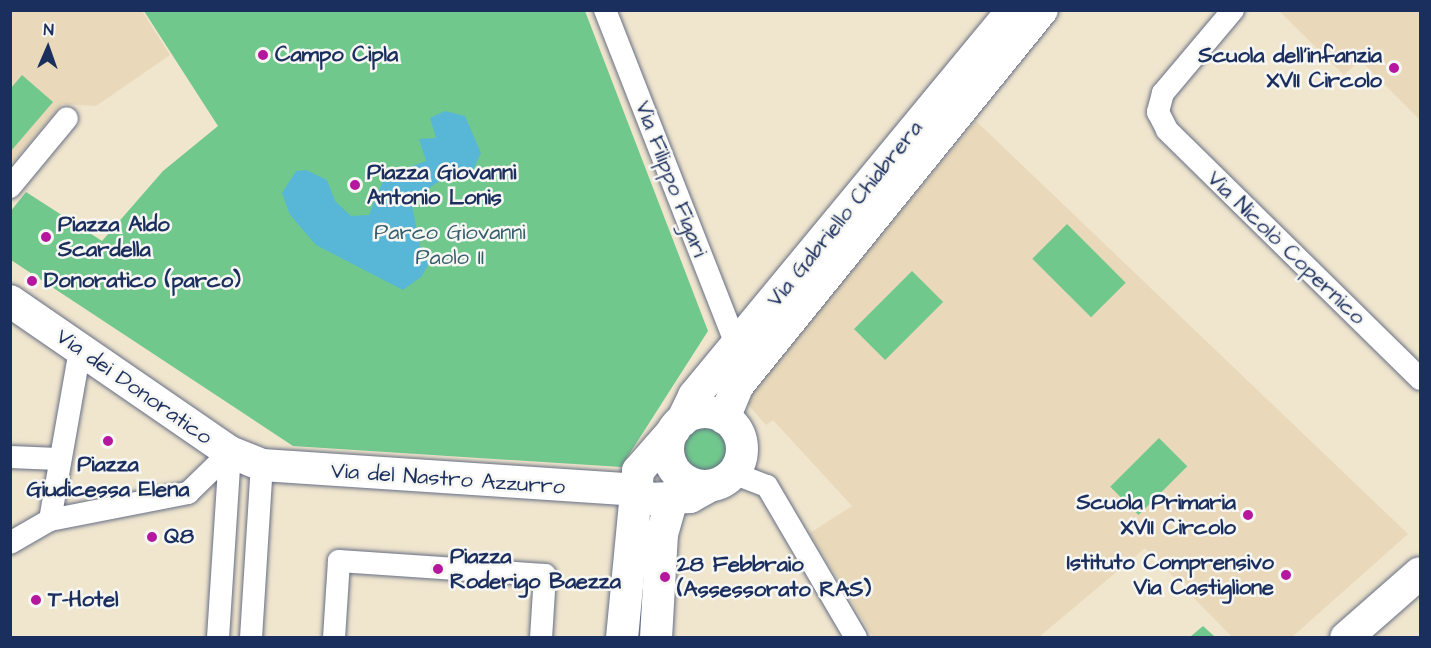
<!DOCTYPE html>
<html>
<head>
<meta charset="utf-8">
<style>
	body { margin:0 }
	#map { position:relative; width:1431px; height:648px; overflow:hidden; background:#f0e5cd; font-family:"Architects Daughter",sans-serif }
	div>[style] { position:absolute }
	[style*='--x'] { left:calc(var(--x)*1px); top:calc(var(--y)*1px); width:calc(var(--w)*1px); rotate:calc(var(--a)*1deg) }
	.built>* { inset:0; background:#e9d9ba }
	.green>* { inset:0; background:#71c88d; transform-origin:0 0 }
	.water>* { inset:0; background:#58b6d6 }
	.roads { filter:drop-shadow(0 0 2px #666f85) drop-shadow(0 0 2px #666f85) }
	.street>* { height:22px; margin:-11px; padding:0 11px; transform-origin:11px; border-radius:11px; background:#fff }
	.secondary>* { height:32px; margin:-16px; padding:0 16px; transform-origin:16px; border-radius:16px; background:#fff }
	.secondary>.ring { margin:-16px; padding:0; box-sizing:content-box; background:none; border:32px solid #fff; border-radius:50% }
	.dots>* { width:16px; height:16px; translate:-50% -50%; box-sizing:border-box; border:3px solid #f6f6f2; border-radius:50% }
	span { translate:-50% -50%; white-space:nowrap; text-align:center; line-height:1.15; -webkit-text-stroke:5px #f6f6f2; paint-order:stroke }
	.poi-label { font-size:22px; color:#1b2f5e; font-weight:700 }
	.left { translate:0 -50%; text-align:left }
	.right { translate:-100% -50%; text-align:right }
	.street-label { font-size:22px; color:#1b2f5e }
	.park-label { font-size:22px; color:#355d6c }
	.frame { position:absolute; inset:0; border:12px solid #1b2f5e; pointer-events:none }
	.north { position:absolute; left:18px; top:18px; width:60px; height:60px; -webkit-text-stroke:4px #f6f6f2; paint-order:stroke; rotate:2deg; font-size:16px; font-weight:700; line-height:24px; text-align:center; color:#1b2f5e }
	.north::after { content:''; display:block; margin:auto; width:21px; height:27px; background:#1b2f5e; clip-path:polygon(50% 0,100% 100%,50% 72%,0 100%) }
</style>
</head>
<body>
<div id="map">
	<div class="built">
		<i style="clip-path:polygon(11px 11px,142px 11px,170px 55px,96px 106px,62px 104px,11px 164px)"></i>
		<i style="clip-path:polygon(1279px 11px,1420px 11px,1420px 120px,1360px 60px,1344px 75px)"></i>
		<i style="clip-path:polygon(976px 121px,1408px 534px,1292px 637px,1232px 637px,1145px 548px,1039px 637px,873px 637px,810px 533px,852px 506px,773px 420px,766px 425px,744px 400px)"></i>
	</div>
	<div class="green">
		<i style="clip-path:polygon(144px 11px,585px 11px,708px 331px,621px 467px,293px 446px,11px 260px,10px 212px,26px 192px,102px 241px,163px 171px,218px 126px)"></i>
		<i style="clip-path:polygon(22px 75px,53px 102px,11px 151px,11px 88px)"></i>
		<i style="left:1067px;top:224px;width:83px;height:49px;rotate:45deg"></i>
		<i style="left:912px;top:271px;width:44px;height:82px;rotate:45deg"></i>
		<i style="clip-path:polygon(700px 413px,713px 414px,734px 427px,741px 443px,738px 464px,722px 482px,688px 482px,669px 457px)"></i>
		<i style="left:1159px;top:438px;width:40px;height:69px;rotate:45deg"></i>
		<i style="clip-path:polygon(1203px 626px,1215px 637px,1190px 637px)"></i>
	</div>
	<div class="water">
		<i style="clip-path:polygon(445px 111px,465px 116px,481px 153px,472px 172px,460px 181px,442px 179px,411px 201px,422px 255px,430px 262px,421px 277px,403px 290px,316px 245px,290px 215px,282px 193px,296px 171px,306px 170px,327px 180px,335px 201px,351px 216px,369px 215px,385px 176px,426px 161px,419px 139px,436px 138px,430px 118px)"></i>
	</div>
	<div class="roads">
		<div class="street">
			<i style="--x:605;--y:10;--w:362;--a:68.6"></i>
			<i style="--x:1233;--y:10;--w:109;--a:130.1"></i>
			<i style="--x:1163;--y:93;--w:20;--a:105"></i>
			<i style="--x:1158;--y:112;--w:20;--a:63"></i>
			<i style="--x:1167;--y:130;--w:355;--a:44.5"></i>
			<i style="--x:10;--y:187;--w:89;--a:-50.4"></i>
			<i style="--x:10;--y:457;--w:48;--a:2.4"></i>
			<i style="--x:733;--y:473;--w:36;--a:21"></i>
			<i style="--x:767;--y:486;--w:176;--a:59.6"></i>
			<i style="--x:50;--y:520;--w:173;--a:-80"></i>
			<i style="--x:10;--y:543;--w:46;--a:-29.9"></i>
			<i style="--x:50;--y:520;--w:141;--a:-11.1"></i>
			<i style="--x:188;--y:493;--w:59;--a:-44.3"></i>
			<i style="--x:218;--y:638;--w:186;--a:-86.3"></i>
			<i style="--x:251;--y:638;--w:173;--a:-86.4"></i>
			<i style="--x:334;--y:638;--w:77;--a:-86.3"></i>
			<i style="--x:339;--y:561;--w:206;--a:3.9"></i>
			<i style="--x:545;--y:575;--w:63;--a:93.6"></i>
		</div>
		<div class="secondary">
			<i style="--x:10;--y:301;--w:267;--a:34.5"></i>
			<i style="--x:230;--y:452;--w:35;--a:22"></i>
			<i style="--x:262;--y:465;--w:374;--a:3.8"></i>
			<i style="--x:635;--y:490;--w:17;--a:31"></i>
			<i style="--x:650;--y:499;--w:40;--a:-2.9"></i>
			<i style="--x:690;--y:497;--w:23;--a:-29"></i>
			<i class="ring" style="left:668px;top:412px;width:42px;height:42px"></i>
			<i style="--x:724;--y:418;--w:36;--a:-67"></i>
			<i style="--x:738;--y:385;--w:483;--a:-51"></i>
			<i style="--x:682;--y:421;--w:28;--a:-64"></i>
			<i style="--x:694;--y:396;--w:501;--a:-50.43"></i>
			<i style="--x:622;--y:638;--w:168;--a:-84.5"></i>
			<i style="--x:638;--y:471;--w:55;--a:-48.7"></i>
			<i style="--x:656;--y:638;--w:104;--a:-86.7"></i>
			<i style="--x:662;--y:534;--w:37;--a:-74"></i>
			<i style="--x:1346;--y:638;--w:98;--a:-41.3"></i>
		</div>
	</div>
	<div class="dots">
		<i style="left:263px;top:55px;background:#b5179e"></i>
		<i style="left:1394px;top:68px;background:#b5179e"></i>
		<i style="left:355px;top:185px;background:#b5179e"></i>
		<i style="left:46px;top:237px;background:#b5179e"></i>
		<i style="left:32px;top:281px;background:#b5179e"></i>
		<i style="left:108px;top:441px;background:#b5179e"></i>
		<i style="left:1248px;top:515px;background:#b5179e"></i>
		<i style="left:152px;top:537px;background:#b5179e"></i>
		<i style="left:438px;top:569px;background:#b5179e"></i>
		<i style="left:1286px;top:575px;background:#b5179e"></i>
		<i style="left:665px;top:577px;background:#b5179e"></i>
		<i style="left:36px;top:600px;background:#b5179e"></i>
	</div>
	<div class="poi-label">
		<span class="left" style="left:275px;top:55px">Campo Cipla</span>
		<span class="right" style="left:1382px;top:68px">Scuola dell'infanzia<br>XVII Circolo</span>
		<span class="left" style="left:367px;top:185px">Piazza Giovanni<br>Antonio Lonis</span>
		<span class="left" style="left:58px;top:237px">Piazza Aldo<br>Scardella</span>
		<span class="left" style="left:44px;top:281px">Donoratico (parco)</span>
		<span style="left:108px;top:477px">Piazza<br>Giudicessa Elena</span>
		<span class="right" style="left:1236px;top:515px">Scuola Primaria<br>XVII Circolo</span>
		<span class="left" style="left:164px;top:537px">Q8</span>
		<span class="left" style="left:450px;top:569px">Piazza<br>Roderigo Baezza</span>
		<span class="right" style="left:1274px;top:575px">Istituto Comprensivo<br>Via Castiglione</span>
		<span class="left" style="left:677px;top:577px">28 Febbraio<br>(Assessorato RAS)</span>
		<span class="left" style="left:48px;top:600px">T-Hotel</span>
	</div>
	<div class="street-label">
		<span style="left:671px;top:179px;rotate:69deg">Via Filippo Figari</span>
		<span style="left:845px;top:214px;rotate:-51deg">Via Gabriello Chiabrera</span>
		<span style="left:1286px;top:248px;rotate:44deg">Via Nicolò Copernico</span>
		<span style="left:134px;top:387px;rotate:35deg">Via dei Donoratico</span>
		<span style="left:448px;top:479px;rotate:4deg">Via del Nastro Azzurro</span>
	</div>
	<div class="park-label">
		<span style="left:450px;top:245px">Parco Giovanni<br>Paolo II</span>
	</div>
	<div class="frame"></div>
	<div class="north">N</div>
</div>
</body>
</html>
